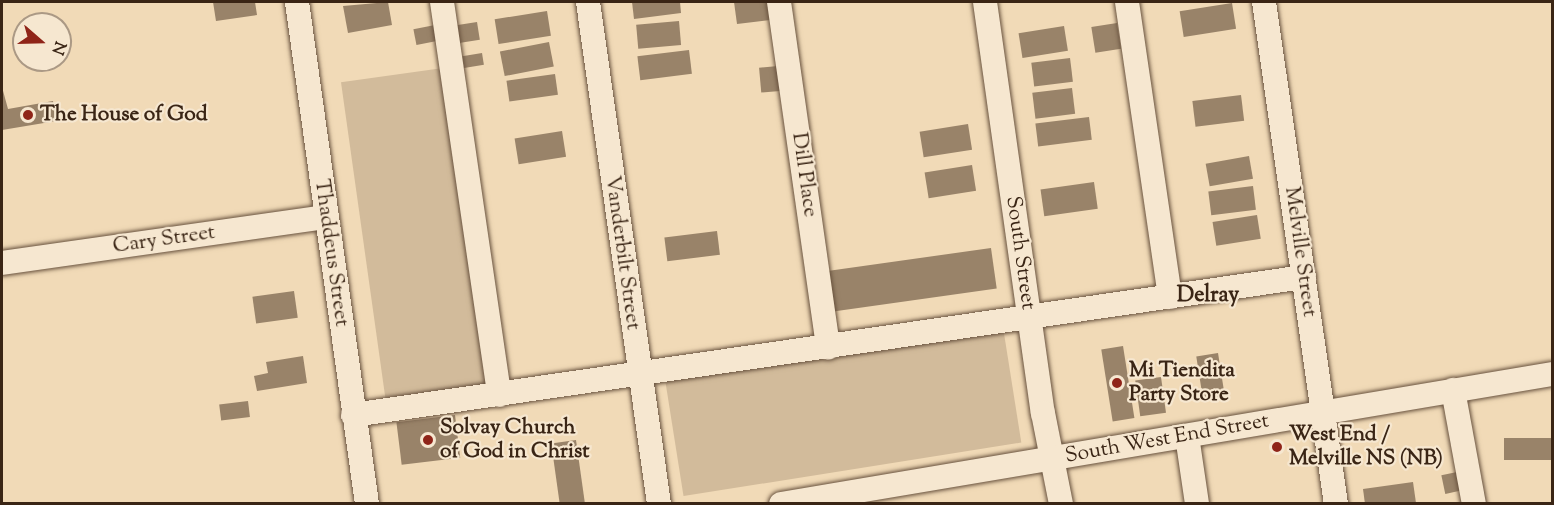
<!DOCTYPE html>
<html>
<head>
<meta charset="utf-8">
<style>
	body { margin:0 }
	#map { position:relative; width:1554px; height:505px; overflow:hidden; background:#f1dab7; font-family:"Sorts Mill Goudy",serif }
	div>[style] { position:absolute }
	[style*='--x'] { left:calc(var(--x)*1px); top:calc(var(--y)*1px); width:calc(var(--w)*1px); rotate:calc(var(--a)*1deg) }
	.green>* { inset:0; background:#d2bb9b; transform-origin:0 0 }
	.building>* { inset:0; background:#998369; transform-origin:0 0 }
	.roads { filter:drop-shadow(0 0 2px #68523e) drop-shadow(0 0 2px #68523e) }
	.minor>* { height:24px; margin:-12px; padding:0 12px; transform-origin:12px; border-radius:12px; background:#f6e7d0 }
	.dots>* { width:16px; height:16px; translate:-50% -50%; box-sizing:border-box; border:3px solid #f6e7d0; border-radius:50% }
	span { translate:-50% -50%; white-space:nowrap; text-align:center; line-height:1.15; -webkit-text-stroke:4.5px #f6e7d0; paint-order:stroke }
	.poi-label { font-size:21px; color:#3a2515; font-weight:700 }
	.left { translate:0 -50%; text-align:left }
	.street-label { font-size:21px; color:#3a2515 }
	.neighbourhood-label { font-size:22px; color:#3a2515; font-weight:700 }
	.frame { position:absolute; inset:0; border:3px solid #3a2515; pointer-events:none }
	.north { position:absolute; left:12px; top:12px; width:60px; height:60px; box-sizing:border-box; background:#f6e7d0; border:2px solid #ab9985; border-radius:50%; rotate:110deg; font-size:16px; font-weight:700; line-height:24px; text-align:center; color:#3a2515 }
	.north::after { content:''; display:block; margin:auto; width:21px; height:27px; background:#8f2418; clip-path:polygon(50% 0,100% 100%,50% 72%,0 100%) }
</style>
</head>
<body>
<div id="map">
	<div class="green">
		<i style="left:443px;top:68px;width:319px;height:103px;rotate:82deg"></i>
		<i style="left:1003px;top:327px;width:117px;height:342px;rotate:81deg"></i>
	</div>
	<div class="building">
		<i style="clip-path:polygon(213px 2px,255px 2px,257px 15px,216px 21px)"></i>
		<i style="clip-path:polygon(388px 2px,392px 25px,348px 33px,343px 6px)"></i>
		<i style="clip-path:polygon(632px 2px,680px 2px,681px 13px,634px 19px)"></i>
		<i style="clip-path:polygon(734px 2px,768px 2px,770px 20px,737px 24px)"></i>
		<i style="left:1232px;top:3px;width:26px;height:53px;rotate:81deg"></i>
		<i style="left:547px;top:11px;width:25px;height:53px;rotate:81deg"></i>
		<i style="left:679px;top:21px;width:24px;height:43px;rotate:85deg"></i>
		<i style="left:477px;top:22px;width:18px;height:21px;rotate:81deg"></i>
		<i style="left:1117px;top:23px;width:26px;height:26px;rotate:81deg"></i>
		<i style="left:435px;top:25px;width:16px;height:22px;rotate:79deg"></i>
		<i style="left:1064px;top:26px;width:25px;height:46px;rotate:81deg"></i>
		<i style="left:549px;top:42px;width:25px;height:50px;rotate:79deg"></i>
		<i style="left:689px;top:50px;width:24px;height:52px;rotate:83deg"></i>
		<i style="left:482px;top:53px;width:12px;height:20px;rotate:81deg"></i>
		<i style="left:1070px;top:58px;width:24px;height:39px;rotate:83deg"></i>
		<i style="left:778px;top:66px;width:25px;height:19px;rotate:85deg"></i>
		<i style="left:555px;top:74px;width:21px;height:49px;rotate:82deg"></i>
		<i style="clip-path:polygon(2px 87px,8px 109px,53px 101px,56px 121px,2px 130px)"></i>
		<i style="left:1072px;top:88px;width:26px;height:40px;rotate:83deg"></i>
		<i style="left:1241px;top:95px;width:26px;height:49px;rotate:83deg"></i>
		<i style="left:1089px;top:117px;width:23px;height:54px;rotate:83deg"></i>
		<i style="left:968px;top:124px;width:26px;height:49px;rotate:81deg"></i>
		<i style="left:562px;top:131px;width:26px;height:48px;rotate:81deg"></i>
		<i style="left:1249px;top:156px;width:23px;height:44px;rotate:80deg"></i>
		<i style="left:972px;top:165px;width:26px;height:48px;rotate:81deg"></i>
		<i style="left:1094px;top:182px;width:27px;height:54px;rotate:82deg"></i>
		<i style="left:1253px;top:186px;width:24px;height:45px;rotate:83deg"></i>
		<i style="left:1257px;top:215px;width:24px;height:45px;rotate:81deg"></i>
		<i style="left:717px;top:231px;width:24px;height:53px;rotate:83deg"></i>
		<i style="left:991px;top:248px;width:41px;height:165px;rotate:82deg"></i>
		<i style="left:294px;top:291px;width:27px;height:42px;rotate:82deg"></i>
		<i style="left:1123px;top:346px;width:73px;height:22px;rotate:81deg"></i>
		<i style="left:1218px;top:353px;width:44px;height:22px;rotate:81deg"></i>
		<i style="clip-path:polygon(303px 356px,307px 383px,257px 391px,254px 376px,268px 373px,266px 362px)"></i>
		<i style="left:1161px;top:377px;width:36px;height:26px;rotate:82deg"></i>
		<i style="left:248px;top:401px;width:16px;height:29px;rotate:83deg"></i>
		<i style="left:455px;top:415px;width:43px;height:59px;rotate:83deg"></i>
		<i style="left:1552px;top:438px;width:22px;height:48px;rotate:90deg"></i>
		<i style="left:576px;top:440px;width:65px;height:25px;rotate:82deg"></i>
		<i style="left:1457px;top:472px;width:19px;height:16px;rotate:78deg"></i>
		<i style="clip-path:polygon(1413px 482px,1416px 503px,1365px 504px,1363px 489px)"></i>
	</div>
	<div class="roads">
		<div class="minor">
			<i style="--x:297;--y:2;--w:507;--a:82.06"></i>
			<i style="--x:442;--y:2;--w:397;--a:81.7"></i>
			<i style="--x:588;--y:2;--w:507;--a:81.95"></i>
			<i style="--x:779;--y:2;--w:349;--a:81.9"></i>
			<i style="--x:985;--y:2;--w:415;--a:82"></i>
			<i style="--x:1043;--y:413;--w:93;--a:78.8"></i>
			<i style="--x:1127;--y:2;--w:298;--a:81.7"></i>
			<i style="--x:1264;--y:2;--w:507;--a:81.84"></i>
			<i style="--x:2;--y:263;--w:328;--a:-8.1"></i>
			<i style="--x:1453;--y:390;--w:116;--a:79.6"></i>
			<i style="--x:353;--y:415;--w:961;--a:-8.26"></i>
			<i style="--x:1187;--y:436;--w:69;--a:81.6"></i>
			<i style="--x:781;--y:504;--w:782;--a:-9.57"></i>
		</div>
	</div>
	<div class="dots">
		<i style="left:28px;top:115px;background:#8f2418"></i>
		<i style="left:1117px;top:383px;background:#8f2418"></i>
		<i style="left:428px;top:440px;background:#8f2418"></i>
		<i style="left:1277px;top:447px;background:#8f2418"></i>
	</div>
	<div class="poi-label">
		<span class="left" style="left:40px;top:115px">The House of God</span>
		<span class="left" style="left:1129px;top:383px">Mi Tiendita<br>Party Store</span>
		<span class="left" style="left:440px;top:440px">Solvay Church<br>of God in Christ</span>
		<span class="left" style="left:1289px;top:447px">West End /<br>Melville NS (NB)</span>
	</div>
	<div class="street-label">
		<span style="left:804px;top:175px;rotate:82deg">Dill Place</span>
		<span style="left:164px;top:240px;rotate:-8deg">Cary Street</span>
		<span style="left:1300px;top:252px;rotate:82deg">Melville Street</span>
		<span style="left:331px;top:253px;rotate:82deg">Thaddeus Street</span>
		<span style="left:622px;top:253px;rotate:82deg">Vanderbilt Street</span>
		<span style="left:1020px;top:253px;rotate:82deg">South Street</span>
		<span style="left:1167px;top:439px;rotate:-10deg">South West End Street</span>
	</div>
	<div class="neighbourhood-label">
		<span style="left:1208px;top:297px">Delray</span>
	</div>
	<div class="frame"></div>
	<div class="north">N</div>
</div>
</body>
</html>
